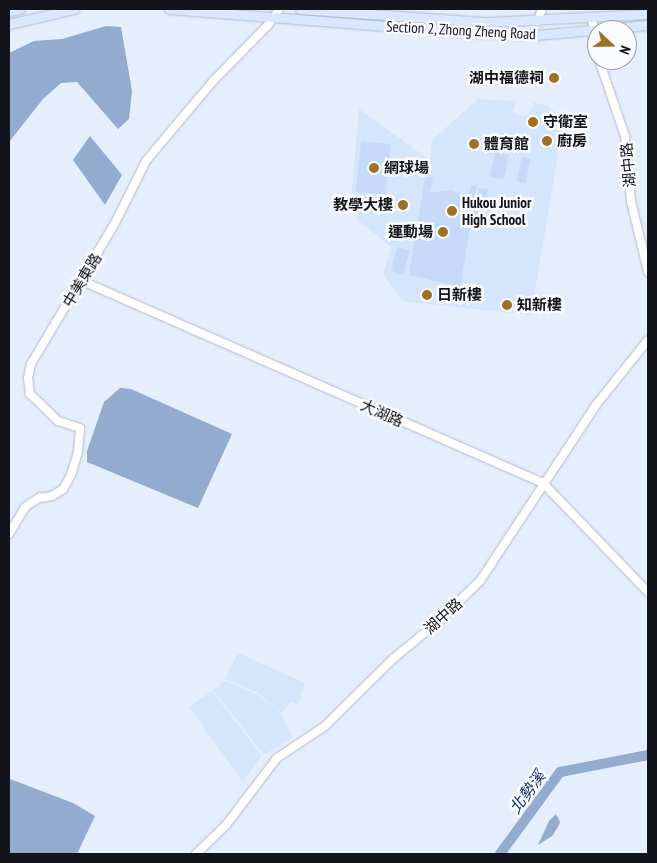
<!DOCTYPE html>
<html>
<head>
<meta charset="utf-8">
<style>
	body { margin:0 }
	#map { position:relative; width:657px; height:863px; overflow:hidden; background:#e5eefc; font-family:"PT Sans Narrow","Noto Sans TC",sans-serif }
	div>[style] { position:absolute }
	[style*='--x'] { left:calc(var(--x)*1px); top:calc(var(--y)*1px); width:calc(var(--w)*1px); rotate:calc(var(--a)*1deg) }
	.built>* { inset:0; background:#d5e5fc }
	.green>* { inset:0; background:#c6daf7; transform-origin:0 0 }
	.water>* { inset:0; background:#92abcf }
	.river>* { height:10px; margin:-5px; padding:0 5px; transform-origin:5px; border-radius:5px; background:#92abcf }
	.roads { filter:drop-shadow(0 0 1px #b0bbcb) drop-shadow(0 0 1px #b0bbcb) }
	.minor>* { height:8px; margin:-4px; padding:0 4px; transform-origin:4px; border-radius:4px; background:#fff }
	.major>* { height:9px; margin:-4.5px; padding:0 4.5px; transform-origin:4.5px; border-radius:4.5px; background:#d9e8fe }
	.dots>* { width:14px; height:14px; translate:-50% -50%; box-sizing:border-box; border:2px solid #f9fbfe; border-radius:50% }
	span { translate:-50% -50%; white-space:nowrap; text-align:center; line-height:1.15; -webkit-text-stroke:5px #f9fbfe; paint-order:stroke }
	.street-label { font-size:15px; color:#11151b }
	.poi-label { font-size:15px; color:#11151b; font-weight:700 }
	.right { translate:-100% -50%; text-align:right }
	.left { translate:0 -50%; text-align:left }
	.water-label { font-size:16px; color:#0f2f5c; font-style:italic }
	.frame { position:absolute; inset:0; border:10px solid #11151b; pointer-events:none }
	.north { position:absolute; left:587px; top:20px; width:50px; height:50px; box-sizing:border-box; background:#f9fbfe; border:1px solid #9c9fa3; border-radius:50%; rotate:111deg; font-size:14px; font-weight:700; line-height:20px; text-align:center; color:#11151b }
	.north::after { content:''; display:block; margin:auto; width:18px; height:22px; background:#9e7222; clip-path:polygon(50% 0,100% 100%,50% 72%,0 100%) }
</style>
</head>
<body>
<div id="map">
	<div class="built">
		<i style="clip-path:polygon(478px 99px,516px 101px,512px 113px,523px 116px,529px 115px,534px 102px,549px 107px,564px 120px,531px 315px,402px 301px,383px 274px,391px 247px,359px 221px,351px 200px,359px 109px,430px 160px,432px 140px)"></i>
		<i style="clip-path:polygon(238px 653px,305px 683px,298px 705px,291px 702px,281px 713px,258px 693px,225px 679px)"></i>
		<i style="clip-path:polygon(225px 681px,257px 694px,279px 712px,293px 737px,264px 755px,213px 690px)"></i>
		<i style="clip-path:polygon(212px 691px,262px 756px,243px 782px,189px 707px)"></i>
	</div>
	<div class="green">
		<i style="left:361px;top:141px;width:30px;height:51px;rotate:6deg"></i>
		<i style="left:495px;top:152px;width:14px;height:25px;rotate:12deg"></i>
		<i style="left:522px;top:157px;width:9px;height:25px;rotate:13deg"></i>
		<i style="clip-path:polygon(425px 177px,433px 178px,430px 193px,452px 190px,466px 199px,468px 198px,471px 185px,477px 186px,471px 224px,479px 188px,488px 189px,480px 230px,470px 229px,460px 287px,409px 275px)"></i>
		<i style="left:397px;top:247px;width:13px;height:25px;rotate:13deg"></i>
	</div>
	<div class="water">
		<i style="clip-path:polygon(106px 26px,121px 27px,132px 91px,129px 119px,118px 129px,77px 82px,61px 83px,43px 99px,9px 142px,9px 53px,34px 41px,62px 39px)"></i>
		<i style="clip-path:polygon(90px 136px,122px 175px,105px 205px,73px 160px)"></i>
		<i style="clip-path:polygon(120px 388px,131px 389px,232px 434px,198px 508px,87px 462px,87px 451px,104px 402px)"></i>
		<i style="clip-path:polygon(10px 779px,73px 803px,95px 816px,77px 854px,9px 854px)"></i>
		<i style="clip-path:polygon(556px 814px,560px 822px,558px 827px,552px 836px,538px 845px,549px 821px)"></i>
	</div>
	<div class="river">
		<i style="--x:500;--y:854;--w:102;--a:-53.8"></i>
		<i style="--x:560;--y:772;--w:90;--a:-10.9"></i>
	</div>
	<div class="roads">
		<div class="minor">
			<i style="--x:592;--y:18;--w:36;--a:82"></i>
			<i style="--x:538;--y:21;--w:13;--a:-72"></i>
			<i style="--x:599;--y:60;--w:80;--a:71.1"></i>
			<i style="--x:625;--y:136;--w:65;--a:84.7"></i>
			<i style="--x:631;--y:201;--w:73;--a:76.5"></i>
			<i style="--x:82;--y:281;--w:503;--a:23.66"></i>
			<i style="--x:543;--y:483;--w:151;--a:46.1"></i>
			<i style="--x:9;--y:534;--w:31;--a:-59"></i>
			<i style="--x:25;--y:507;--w:17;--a:-33"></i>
			<i style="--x:39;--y:498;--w:13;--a:-9"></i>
			<i style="--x:52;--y:496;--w:13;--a:-32"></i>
			<i style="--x:63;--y:489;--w:16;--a:-60"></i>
			<i style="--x:71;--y:475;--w:24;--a:-73"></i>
			<i style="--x:78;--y:452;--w:24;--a:-85"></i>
			<i style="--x:80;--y:428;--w:23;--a:-162"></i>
			<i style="--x:58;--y:421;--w:39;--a:-136"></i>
			<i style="--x:30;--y:394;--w:16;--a:-97"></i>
			<i style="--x:28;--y:378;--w:14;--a:-78"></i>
			<i style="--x:31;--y:364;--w:164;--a:-59.2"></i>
			<i style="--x:115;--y:223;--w:69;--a:-63.4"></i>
			<i style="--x:146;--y:161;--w:106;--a:-50"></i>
			<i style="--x:214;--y:80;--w:77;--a:-45.5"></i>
			<i style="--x:268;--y:25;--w:19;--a:-55"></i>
			<i style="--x:196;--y:854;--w:42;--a:-44"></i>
			<i style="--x:226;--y:825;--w:84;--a:-52.7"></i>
			<i style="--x:277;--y:758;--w:58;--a:-33.7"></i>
			<i style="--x:325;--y:726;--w:97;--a:-44.6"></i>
			<i style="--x:394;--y:658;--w:50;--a:-39.4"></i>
			<i style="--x:433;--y:626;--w:65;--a:-43.8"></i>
			<i style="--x:480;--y:581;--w:211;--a:-56.6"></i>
			<i style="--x:596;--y:405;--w:83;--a:-51.3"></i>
		</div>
		<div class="major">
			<i style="--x:169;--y:9;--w:307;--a:4.5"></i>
			<i style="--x:475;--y:33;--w:61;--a:1.9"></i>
			<i style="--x:536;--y:35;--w:112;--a:-5.1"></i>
			<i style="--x:300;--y:9;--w:188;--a:4"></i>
			<i style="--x:488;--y:22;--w:160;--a:-2.9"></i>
			<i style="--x:9;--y:11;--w:11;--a:-10"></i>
			<i style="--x:9;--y:24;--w:67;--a:-13"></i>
		</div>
	</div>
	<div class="dots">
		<i style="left:554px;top:78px;background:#9e7222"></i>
		<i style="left:533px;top:122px;background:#9e7222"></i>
		<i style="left:547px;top:141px;background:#9e7222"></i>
		<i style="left:474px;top:144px;background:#9e7222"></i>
		<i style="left:374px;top:168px;background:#9e7222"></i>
		<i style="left:403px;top:205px;background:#9e7222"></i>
		<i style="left:452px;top:211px;background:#9e7222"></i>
		<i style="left:443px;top:232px;background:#9e7222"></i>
		<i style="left:427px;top:295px;background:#9e7222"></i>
		<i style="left:507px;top:305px;background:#9e7222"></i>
	</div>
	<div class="street-label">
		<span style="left:461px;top:30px;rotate:3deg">Section 2, Zhong Zheng Road</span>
		<span style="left:628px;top:165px;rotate:-95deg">湖中路</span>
		<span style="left:82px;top:280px;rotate:-59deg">中美東路</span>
		<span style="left:382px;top:413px;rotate:24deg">大湖路</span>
		<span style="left:443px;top:616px;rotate:-42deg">湖中路</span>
	</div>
	<div class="poi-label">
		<span class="right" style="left:544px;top:78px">湖中福德祠</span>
		<span class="left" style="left:543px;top:122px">守衛室</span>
		<span class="left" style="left:557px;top:141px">廚房</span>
		<span class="left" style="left:484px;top:144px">體育館</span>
		<span class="left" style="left:384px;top:168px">網球場</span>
		<span class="left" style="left:462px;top:211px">Hukou Junior<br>High School</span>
		<span class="right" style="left:393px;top:205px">教學大樓</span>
		<span class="right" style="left:433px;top:232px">運動場</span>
		<span class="left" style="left:437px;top:295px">日新樓</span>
		<span class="left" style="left:517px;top:305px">知新樓</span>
	</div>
	<div class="water-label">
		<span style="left:527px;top:792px;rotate:-54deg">北勢溪</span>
	</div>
	<div class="frame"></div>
	<div class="north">N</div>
</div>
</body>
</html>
